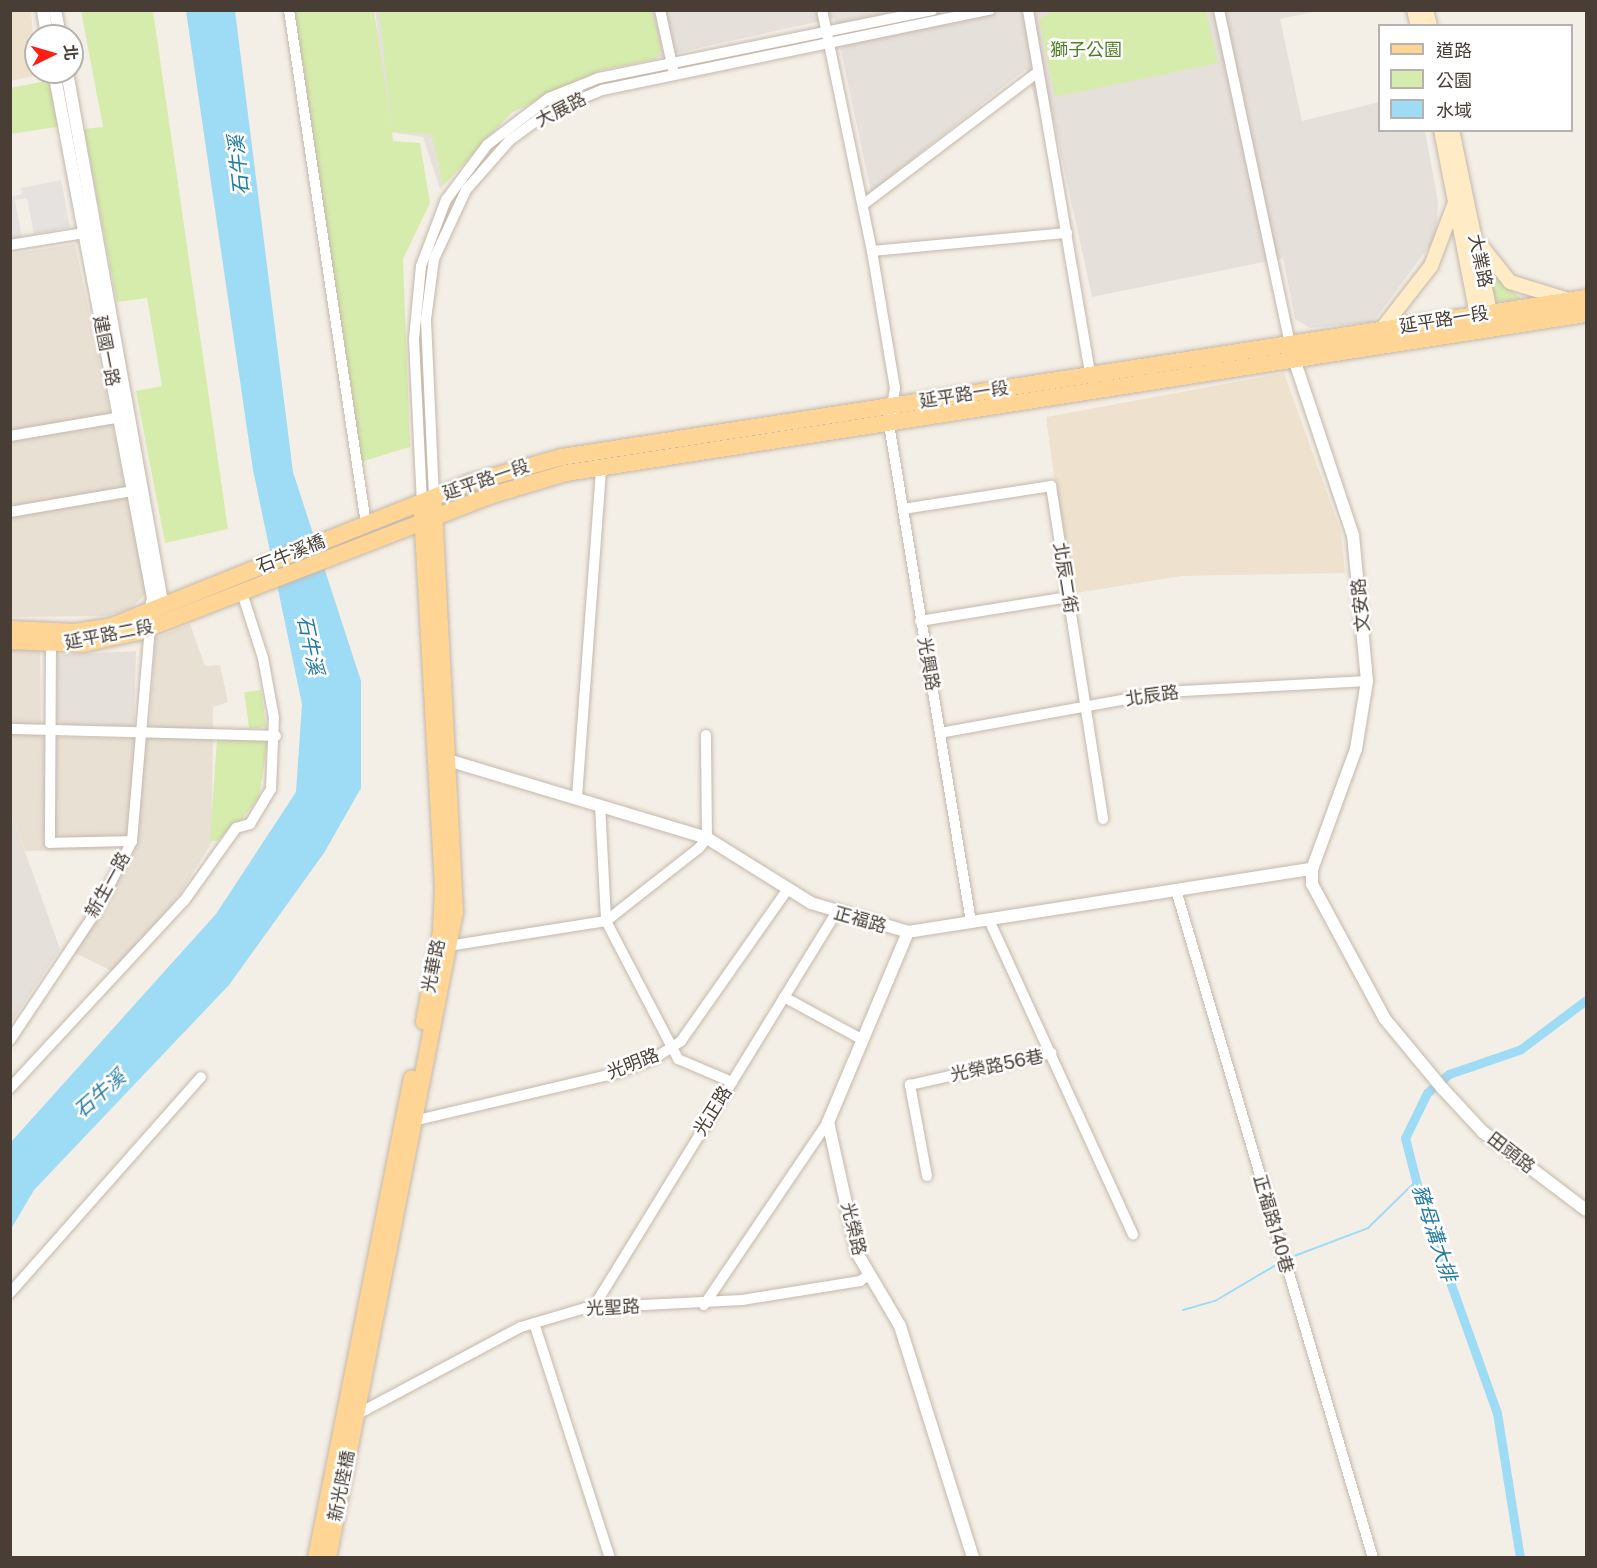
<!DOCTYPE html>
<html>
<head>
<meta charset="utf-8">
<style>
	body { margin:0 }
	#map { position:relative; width:1597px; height:1568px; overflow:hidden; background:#f4efe6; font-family:"Public Sans","Noto Sans TC",sans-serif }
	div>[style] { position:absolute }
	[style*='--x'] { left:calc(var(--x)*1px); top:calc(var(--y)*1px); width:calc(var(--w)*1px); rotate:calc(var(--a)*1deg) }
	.residential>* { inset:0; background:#e9e0d4 }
	.industrial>* { inset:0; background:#e6e0db }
	.education>* { inset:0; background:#eee2cf }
	.green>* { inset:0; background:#d6ecac; transform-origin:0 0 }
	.parking>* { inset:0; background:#e5e2df }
	.water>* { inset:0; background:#9edbf5 }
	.stream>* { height:2px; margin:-1px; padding:0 1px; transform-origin:1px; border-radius:1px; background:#9edbf5 }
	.canal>* { height:9px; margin:-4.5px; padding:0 4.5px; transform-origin:4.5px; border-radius:4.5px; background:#9edbf5 }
	.roads { filter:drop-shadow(0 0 2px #c4b8ab) drop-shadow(0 0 2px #c4b8ab) }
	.minor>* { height:10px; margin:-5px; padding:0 5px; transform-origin:5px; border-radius:5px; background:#fff }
	.tertiary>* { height:12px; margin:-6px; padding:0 6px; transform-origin:6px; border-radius:6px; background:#fff }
	.secondary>* { height:14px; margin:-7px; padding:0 7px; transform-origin:7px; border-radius:7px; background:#ffebc6 }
	.primary>* { height:16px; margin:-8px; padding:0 8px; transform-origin:8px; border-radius:8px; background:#ffd595 }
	span { translate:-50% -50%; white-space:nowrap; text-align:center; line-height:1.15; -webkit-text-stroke:5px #fff; paint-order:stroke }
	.park-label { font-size:18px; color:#507e24 }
	.street-label { font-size:18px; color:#483e35 }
	.water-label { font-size:20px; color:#237aa2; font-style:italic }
	.frame { position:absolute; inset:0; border:12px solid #483e35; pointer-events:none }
	.legend { position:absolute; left:1378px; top:24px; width:195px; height:108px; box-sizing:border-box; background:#fff; border:2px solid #b6b2ae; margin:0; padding:8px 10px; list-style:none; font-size:18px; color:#483e35 }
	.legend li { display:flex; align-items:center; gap:12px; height:30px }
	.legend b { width:30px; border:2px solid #b6b2ae }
	.north { position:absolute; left:24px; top:24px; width:60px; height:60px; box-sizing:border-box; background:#fff; border:2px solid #b6b2ae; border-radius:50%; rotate:85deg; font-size:16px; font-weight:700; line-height:24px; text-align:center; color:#483e35 }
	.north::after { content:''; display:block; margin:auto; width:21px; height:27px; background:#ff1c13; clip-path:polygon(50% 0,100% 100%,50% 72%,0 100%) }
</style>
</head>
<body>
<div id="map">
	<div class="residential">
		<i style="clip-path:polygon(75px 244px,147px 592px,132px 608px,106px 616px,11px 617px,11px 254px)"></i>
		<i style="clip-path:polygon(190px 624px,205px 666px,220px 665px,228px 702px,213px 707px,212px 842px,171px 908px,112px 971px,75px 953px,136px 849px,25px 851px,11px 813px,11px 649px,40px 650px,41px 737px,149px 739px,155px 638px)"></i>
	</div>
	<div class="industrial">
		<i style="clip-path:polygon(375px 11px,1318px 11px,1280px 19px,1302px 121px,1379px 102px,1380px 130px,1425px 131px,1438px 201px,1436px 237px,1373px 322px,1310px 328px,1295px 319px,1283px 258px,1092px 297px,1050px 104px,1037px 106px,1026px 69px,871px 192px,834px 18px,601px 70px,557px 87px,511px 113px,440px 189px,423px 137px,389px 132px)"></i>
		<i style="clip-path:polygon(136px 651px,134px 726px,63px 725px,57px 719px,57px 655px)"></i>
		<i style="clip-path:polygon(11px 813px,60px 949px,11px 1023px,10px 1023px)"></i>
	</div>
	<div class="education">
		<i style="clip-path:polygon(10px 11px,31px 11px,36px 72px,43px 74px,11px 81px)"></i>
		<i style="clip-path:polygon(1284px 373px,1341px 532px,1345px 573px,1182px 576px,1070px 594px,1046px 417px)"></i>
	</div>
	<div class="green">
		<i style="clip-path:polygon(81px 11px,153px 11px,228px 529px,165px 543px,136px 391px,162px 386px,147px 298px,117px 302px,84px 129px,103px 127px)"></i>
		<i style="clip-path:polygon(294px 11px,374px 11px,392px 129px,379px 11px,652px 11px,661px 49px,656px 59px,601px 70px,511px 113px,443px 186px,432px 134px,392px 132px,393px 141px,420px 143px,430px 203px,403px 259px,410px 447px,361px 462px)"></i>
		<i style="clip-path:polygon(1052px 11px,1206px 11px,1218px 63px,1055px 97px,1039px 20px)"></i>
		<i style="clip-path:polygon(51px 80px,62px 126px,11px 134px,11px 88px)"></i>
		<i style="clip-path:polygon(1487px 267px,1521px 299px,1494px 302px)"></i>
		<i style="left:261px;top:690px;width:37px;height:17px;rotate:82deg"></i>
		<i style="clip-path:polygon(217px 738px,268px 741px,259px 797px,242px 819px,217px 841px,210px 841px)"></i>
	</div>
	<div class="parking">
		<i style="clip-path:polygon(61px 180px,70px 227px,34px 234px,27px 198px,15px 200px,22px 237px,11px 239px,11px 197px,22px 194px,21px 188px)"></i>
	</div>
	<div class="water">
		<i style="clip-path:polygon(186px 11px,235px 11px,293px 472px,361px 681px,361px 788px,324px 853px,229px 985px,34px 1190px,11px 1229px,11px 1142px,216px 914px,296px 792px,302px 704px,253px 470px)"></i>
	</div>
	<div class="stream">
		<i style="--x:1289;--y:1258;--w:85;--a:-20.8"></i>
		<i style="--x:1368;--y:1228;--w:67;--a:-44.4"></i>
		<i style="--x:1183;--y:1310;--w:33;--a:-16"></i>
		<i style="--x:1215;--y:1301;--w:77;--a:-30.6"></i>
	</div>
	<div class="canal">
		<i style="--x:1520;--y:1558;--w:147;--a:-99"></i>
		<i style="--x:1497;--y:1413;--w:222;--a:-109.7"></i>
		<i style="--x:1422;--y:1204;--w:68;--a:-104.4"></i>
		<i style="--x:1405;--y:1138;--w:50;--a:-63.9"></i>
		<i style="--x:1427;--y:1093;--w:29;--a:-41"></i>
		<i style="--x:1449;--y:1074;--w:76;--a:-19.1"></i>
		<i style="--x:1521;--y:1049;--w:81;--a:-37"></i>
	</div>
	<div class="roads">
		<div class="minor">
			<i style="--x:289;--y:10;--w:520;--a:81.48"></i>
			<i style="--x:660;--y:10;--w:60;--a:77.6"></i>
			<i style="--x:822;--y:10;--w:246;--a:78.3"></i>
			<i style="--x:872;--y:251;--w:139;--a:80.5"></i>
			<i style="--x:895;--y:388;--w:36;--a:99"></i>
			<i style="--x:889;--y:424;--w:505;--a:80.65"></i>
			<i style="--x:1028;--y:10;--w:374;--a:80.3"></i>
			<i style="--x:1219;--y:10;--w:340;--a:78"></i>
			<i style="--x:864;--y:204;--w:218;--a:-37.2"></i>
			<i style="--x:10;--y:245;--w:81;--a:-9.2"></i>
			<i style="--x:872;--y:251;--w:196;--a:-5.3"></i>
			<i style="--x:10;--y:436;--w:119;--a:-9.7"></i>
			<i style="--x:434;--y:497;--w:178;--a:-92.6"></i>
			<i style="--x:426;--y:319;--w:61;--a:-82.4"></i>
			<i style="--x:434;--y:259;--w:76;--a:-65.1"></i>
			<i style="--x:466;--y:190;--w:67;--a:-48.7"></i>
			<i style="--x:510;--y:140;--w:46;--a:-36.1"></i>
			<i style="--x:547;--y:113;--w:60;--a:-22.7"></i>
			<i style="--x:602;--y:90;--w:396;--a:-11.7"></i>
			<i style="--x:422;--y:503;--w:164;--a:-92.8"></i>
			<i style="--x:414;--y:339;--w:73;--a:-84.5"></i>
			<i style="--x:421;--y:266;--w:71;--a:-69.3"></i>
			<i style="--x:446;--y:200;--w:69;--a:-53.3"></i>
			<i style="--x:487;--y:145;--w:78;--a:-37.2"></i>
			<i style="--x:549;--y:98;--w:54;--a:-21.8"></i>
			<i style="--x:599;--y:78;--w:340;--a:-11.5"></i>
			<i style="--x:903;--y:509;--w:150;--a:-8.8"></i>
			<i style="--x:1051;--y:486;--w:337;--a:81.1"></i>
			<i style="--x:10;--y:512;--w:125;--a:-9.7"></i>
			<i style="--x:920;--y:621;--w:150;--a:-9.2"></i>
			<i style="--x:51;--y:637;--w:206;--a:90.3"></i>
			<i style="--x:50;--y:843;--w:82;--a:-1.4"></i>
			<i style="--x:10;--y:729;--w:266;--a:1.5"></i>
			<i style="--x:940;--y:733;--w:229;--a:-10.3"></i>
			<i style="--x:1165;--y:692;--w:202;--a:-3.1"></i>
			<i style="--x:577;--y:797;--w:330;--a:-85.8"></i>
			<i style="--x:600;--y:805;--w:116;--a:87"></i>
			<i style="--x:606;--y:921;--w:156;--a:62.4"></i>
			<i style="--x:678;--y:1059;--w:59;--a:23.1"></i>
			<i style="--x:1176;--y:890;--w:696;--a:73.57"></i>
			<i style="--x:989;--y:920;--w:346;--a:65.4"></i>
			<i style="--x:442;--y:947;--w:166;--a:-9"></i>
			<i style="--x:606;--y:921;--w:118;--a:-38.1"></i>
			<i style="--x:699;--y:848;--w:13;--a:-51"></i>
			<i style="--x:707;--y:838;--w:103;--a:-90.6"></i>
			<i style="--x:784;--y:997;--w:90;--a:28.6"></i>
			<i style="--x:10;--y:1040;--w:153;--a:-56.2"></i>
			<i style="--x:95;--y:913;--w:81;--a:-62.8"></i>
			<i style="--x:132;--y:841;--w:215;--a:-85.2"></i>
			<i style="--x:10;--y:1088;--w:255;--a:-47.1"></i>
			<i style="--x:184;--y:901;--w:90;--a:-54.5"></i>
			<i style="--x:236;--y:828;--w:15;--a:-16"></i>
			<i style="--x:250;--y:824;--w:41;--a:-59"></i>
			<i style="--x:271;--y:789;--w:71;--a:-87.6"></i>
			<i style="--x:274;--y:718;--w:61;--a:-100.4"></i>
			<i style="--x:263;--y:658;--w:68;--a:-107.9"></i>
			<i style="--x:409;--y:1122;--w:214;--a:-13.3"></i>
			<i style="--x:617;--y:1073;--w:41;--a:-21.5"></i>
			<i style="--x:655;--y:1058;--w:31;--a:-33"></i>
			<i style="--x:681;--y:1041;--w:184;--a:-54.9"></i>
			<i style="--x:927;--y:1176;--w:93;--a:-100.6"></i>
			<i style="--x:910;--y:1085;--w:145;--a:-12.8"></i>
			<i style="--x:10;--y:1293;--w:288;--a:-48.5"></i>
			<i style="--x:704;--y:1305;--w:221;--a:-55.9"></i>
			<i style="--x:593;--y:1308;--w:462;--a:-58.4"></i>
			<i style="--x:534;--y:1323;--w:247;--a:72.1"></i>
			<i style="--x:354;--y:1416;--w:189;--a:-28.1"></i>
			<i style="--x:521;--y:1327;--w:67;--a:-16.5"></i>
			<i style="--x:585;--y:1308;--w:157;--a:-2.9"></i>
			<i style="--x:742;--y:1300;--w:120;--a:-9.1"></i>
			<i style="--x:860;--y:1281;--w:12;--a:-35"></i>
		</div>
		<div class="tertiary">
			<i style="--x:43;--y:10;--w:26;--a:81"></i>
			<i style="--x:55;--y:10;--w:26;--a:79"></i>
			<i style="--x:54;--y:72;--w:535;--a:79.34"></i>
			<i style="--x:153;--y:598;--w:18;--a:103"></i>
			<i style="--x:67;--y:72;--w:544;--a:79.83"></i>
			<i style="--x:1292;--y:353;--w:192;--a:71.5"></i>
			<i style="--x:1353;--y:535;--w:147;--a:84.5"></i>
			<i style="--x:1367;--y:681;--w:69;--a:99.2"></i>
			<i style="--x:1356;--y:749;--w:128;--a:110.1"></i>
			<i style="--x:1312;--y:869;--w:15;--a:90"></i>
			<i style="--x:1312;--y:884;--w:153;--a:61.6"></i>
			<i style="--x:1385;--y:1019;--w:91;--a:50.4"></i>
			<i style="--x:1443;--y:1089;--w:59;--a:47.1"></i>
			<i style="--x:1483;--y:1132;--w:129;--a:37.1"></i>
			<i style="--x:441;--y:758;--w:278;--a:16.7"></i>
			<i style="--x:707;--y:838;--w:123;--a:32"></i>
			<i style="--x:811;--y:903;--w:101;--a:16.6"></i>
			<i style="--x:908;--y:932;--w:409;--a:-8.9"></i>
			<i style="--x:908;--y:932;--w:206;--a:112.8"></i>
			<i style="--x:828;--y:1122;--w:134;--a:77.5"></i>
			<i style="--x:857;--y:1253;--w:85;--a:59.5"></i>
			<i style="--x:900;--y:1326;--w:243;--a:72.5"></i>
		</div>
		<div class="secondary">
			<i style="--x:1414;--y:10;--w:16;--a:76"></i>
			<i style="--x:1426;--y:10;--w:16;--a:76"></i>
			<i style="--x:1441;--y:130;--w:189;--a:79"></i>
			<i style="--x:1477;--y:316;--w:7;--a:34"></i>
			<i style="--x:1452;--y:130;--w:196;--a:78.2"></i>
			<i style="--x:1483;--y:248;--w:43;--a:51.5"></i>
			<i style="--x:1510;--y:282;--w:62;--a:17"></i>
			<i style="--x:1381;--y:330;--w:81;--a:-52"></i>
			<i style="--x:1431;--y:266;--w:65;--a:-69.3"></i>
		</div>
		<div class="primary">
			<i style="--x:422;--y:512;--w:378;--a:86.8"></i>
			<i style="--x:443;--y:889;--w:43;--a:92.7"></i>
			<i style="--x:441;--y:932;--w:91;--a:100.8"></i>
			<i style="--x:10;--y:629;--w:65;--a:2.6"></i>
			<i style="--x:75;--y:632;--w:37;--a:-9"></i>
			<i style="--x:112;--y:626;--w:385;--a:-21.8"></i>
			<i style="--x:469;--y:483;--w:97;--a:-15.6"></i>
			<i style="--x:562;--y:457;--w:1036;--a:-8.83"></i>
			<i style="--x:10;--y:641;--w:73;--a:2.4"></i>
			<i style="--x:83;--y:644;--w:57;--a:-12.1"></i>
			<i style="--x:139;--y:632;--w:375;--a:-21.2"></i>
			<i style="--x:489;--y:496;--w:80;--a:-16.6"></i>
			<i style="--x:566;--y:473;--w:1032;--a:-8.86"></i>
			<i style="--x:316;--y:1558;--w:489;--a:-78.7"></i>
			<i style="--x:328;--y:1558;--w:659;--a:-78.89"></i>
			<i style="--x:455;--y:911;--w:406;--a:-93"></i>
		</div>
	</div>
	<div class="park-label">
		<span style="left:1086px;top:50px">獅子公園</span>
	</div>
	<div class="street-label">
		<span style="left:561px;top:110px;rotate:-27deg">大展路</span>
		<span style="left:1480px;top:261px;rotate:78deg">大業路</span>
		<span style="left:1444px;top:320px;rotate:-9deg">延平路一段</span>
		<span style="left:106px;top:351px;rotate:79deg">建國一路</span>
		<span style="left:964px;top:395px;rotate:-9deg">延平路一段</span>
		<span style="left:486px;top:480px;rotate:-19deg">延平路一段</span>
		<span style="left:291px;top:554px;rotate:-22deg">石牛溪橋</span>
		<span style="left:1065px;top:578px;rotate:81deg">北辰二街</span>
		<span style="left:1361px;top:605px;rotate:-95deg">文安路</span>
		<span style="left:109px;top:635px;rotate:-11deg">延平路二段</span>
		<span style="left:928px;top:664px;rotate:80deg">光興路</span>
		<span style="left:1152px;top:696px;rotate:-8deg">北辰路</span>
		<span style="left:108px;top:885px;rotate:-61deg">新生一路</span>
		<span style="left:860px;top:920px;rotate:16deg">正福路</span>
		<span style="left:434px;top:966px;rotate:-79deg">光華路</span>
		<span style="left:633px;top:1064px;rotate:-21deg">光明路</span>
		<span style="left:997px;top:1066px;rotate:-12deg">光榮路56巷</span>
		<span style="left:713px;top:1111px;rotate:-58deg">光正路</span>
		<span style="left:1511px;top:1153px;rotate:38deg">田頭路</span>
		<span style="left:1273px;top:1224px;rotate:74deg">正福路140巷</span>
		<span style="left:853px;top:1229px;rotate:76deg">光榮路</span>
		<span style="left:613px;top:1308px;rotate:-3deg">光聖路</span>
		<span style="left:342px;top:1486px;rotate:-79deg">新光陸橋</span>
	</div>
	<div class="water-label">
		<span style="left:239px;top:165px;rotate:-96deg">石牛溪</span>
		<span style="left:310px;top:645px;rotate:78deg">石牛溪</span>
		<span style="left:100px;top:1094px;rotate:-41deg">石牛溪</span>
		<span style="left:1434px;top:1233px;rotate:72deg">豬母溝大排</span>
	</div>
	<div class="frame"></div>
	<ul class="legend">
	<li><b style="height:8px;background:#ffd595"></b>道路</li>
	<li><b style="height:16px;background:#d6ecac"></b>公園</li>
	<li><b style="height:16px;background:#9edbf5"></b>水域</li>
	</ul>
	<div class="north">北</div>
</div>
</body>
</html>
